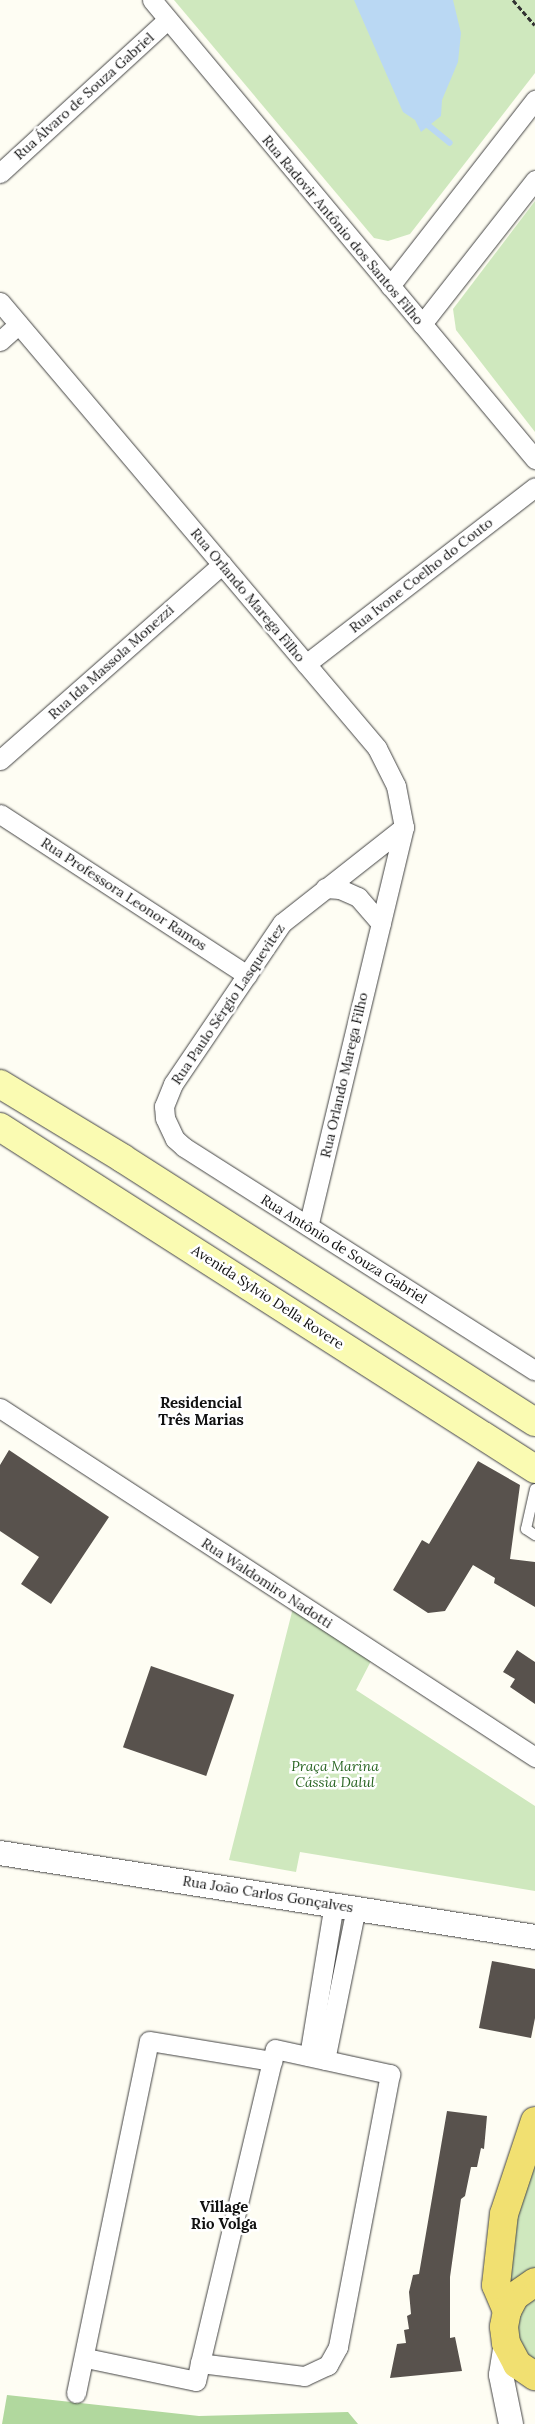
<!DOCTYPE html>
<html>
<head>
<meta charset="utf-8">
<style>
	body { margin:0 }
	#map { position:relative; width:535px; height:2424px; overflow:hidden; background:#fefdf3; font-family:Lora,serif }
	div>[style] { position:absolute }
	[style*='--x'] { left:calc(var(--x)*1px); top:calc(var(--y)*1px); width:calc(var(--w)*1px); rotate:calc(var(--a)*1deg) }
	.green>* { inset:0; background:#cfe8be }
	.forest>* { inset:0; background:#b1d89e }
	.water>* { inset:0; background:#bad8f3 }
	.stream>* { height:5.5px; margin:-2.75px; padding:0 2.75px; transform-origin:2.75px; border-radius:2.75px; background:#bad8f3 }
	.building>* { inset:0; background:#58524d; transform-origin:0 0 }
	.path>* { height:3px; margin-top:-1.5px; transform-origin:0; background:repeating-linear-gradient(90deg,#323232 0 5px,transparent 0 7.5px) }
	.roads { filter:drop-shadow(0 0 1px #434343) drop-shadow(0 0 1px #434343) }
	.service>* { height:10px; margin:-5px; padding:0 5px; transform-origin:5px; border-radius:5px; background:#fff }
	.minor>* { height:19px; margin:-9.5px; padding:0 9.5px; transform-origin:9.5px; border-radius:9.5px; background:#fff }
	.tertiary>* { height:24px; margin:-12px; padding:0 12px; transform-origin:12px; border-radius:12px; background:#fff }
	.secondary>* { height:28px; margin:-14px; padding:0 14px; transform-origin:14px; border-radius:14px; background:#fafbb2 }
	.primary>* { height:28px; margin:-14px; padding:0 14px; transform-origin:14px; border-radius:14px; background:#f1e071 }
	span { translate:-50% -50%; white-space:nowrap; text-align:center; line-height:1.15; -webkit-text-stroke:5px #fff; paint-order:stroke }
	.street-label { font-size:14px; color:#101010 }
	.park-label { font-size:14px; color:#296523; font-style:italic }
	.neighbourhood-label { font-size:15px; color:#101010; font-weight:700 }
</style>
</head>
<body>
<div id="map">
	<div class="green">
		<i style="clip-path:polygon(174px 0,535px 0,535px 73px,410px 234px,388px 241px,374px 238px)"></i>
		<i style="clip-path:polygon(535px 201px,535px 432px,456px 330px,453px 309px)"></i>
		<i style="clip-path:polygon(293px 1608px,371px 1661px,356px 1690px,535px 1806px,535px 1891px,300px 1852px,296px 1872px,229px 1860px)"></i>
		<i style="clip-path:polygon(535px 2143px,535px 2273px,505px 2291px,506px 2256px)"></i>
		<i style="clip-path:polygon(535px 2295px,535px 2363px,517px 2339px,519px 2314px)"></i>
	</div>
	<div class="forest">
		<i style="clip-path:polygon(7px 2395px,199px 2416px,348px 2412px,358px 2424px,2px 2424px)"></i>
	</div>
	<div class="water">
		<i style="clip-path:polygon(354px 0,453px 0,461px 33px,458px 62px,442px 100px,441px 116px,421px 132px,415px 120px,403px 112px)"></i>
	</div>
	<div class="stream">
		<i style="--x:426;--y:118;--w:7;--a:74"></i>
		<i style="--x:428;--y:125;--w:28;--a:39"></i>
	</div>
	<div class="building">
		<i style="clip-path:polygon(9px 1450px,109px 1517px,51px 1604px,21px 1584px,39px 1557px,0 1531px,0 1465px)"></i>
		<i style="clip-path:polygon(478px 1461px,520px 1485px,510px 1559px,535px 1562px,535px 1607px,494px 1583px,495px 1578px,473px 1565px,445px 1611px,428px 1613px,393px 1590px,422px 1540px,429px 1544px)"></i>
		<i style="clip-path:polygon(517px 1650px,535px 1662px,535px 1704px,510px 1687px,515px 1679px,503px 1672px)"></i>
		<i style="left:151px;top:1666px;width:88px;height:86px;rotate:19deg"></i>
		<i style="clip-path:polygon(492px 1961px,535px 1969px,535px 2018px,531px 2038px,479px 2028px)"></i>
		<i style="clip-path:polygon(447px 2111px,487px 2116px,484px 2149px,481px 2148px,477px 2167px,471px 2167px,465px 2196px,461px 2199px,450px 2277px,450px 2338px,455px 2337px,462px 2371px,390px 2378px,397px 2344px,406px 2343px,404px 2330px,409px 2329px,407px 2316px,411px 2314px,409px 2292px,413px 2275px,419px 2274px)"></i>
	</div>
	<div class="path">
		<i style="--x:513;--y:0;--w:33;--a:49"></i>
	</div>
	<div class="roads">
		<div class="service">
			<i style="--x:535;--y:1489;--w:41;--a:102.7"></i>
			<i style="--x:526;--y:1529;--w:11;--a:34"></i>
		</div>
		<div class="minor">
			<i style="--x:152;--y:0;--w:598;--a:50.16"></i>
			<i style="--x:0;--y:173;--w:226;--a:-42.5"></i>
			<i style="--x:390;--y:286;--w:236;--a:-52.1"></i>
			<i style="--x:0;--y:302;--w:584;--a:49.79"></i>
			<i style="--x:377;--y:748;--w:42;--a:63.4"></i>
			<i style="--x:396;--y:786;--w:42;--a:79"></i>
			<i style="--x:404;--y:827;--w:410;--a:103.5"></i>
			<i style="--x:422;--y:324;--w:183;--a:-51.9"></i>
			<i style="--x:0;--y:341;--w:25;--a:-42"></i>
			<i style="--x:306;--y:664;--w:289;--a:-37.7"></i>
			<i style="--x:0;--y:760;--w:296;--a:-41.4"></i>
			<i style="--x:0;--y:814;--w:295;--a:33.1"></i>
			<i style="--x:404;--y:827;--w:155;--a:141.8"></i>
			<i style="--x:282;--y:923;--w:194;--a:124.1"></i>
			<i style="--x:173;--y:1084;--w:24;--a:112"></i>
			<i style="--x:164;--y:1106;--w:12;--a:85"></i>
			<i style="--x:165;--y:1118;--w:23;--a:65"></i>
			<i style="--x:175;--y:1139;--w:12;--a:42"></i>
			<i style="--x:184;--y:1147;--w:416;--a:32.5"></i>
			<i style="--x:325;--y:888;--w:15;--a:4"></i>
			<i style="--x:340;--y:889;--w:20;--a:24"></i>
			<i style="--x:358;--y:897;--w:35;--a:49"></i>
			<i style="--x:0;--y:1408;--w:639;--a:33.12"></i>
			<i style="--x:309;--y:2056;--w:154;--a:-80.7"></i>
			<i style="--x:325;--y:2060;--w:155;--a:-78.5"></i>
			<i style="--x:86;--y:2358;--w:112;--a:11.8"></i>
			<i style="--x:196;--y:2381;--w:18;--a:-77"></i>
			<i style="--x:200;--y:2363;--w:310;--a:-76.6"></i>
			<i style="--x:272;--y:2061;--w:12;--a:-76"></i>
			<i style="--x:275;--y:2049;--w:118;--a:12.3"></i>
			<i style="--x:390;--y:2074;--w:278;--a:100.8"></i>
			<i style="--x:338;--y:2347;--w:21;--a:119"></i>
			<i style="--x:328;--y:2365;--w:26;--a:155"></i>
			<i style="--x:304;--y:2376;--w:105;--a:-172.9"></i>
			<i style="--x:76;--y:2393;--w:359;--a:-78.3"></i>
			<i style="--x:149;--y:2041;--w:125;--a:9.2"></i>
		</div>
		<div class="tertiary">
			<i style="--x:0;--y:1853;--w:542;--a:8.92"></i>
			<i style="--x:506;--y:2343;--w:32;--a:99"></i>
			<i style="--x:501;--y:2375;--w:50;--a:78.5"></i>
		</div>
		<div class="secondary">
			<i style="--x:0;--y:1084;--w:143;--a:31.2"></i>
			<i style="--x:122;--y:1158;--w:490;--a:32.6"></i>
			<i style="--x:0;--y:1127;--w:635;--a:32.59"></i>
		</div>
		<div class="primary">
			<i style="--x:535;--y:2282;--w:24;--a:145"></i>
			<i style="--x:515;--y:2296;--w:17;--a:118"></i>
			<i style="--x:507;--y:2311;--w:16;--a:101"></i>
			<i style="--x:504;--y:2327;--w:16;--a:83"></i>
			<i style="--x:506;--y:2343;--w:24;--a:62"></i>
			<i style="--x:517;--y:2364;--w:22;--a:34"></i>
			<i style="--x:507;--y:2311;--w:28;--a:-113"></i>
			<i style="--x:496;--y:2285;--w:71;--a:-83.6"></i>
			<i style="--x:504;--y:2214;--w:98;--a:-71.6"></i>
		</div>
	</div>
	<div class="street-label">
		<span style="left:84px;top:96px;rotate:-42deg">Rua Álvaro de Souza Gabriel</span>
		<span style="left:343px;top:230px;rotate:50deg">Rua Radovir Antônio dos Santos Filho</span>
		<span style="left:421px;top:575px;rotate:-38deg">Rua Ivone Coelho do Couto</span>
		<span style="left:248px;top:595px;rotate:50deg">Rua Orlando Marega Filho</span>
		<span style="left:111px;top:662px;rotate:-42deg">Rua Ida Massola Monezzi</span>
		<span style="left:124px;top:894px;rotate:33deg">Rua Professora Leonor Ramos</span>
		<span style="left:228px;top:1004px;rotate:-56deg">Rua Paulo Sérgio Lasquevitez</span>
		<span style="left:344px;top:1075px;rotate:-77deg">Rua Orlando Marega Filho</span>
		<span style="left:344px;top:1249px;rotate:32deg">Rua Antônio de Souza Gabriel</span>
		<span style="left:268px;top:1297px;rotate:33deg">Avenida Sylvio Della Rovere</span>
		<span style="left:267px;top:1583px;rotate:33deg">Rua Waldomiro Nadotti</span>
		<span style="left:268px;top:1894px;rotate:9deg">Rua João Carlos Gonçalves</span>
	</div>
	<div class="park-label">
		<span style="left:335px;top:1774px">Praça Marina<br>Cássia Dalul</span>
	</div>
	<div class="neighbourhood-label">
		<span style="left:201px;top:1411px">Residencial<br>Três Marias</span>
		<span style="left:224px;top:2215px">Village<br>Rio Volga</span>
	</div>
</div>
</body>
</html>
